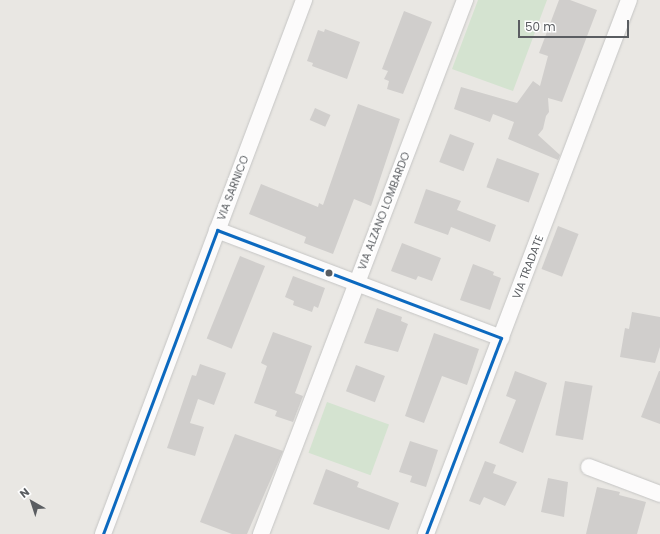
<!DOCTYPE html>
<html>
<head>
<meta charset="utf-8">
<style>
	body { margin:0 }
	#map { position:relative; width:660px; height:534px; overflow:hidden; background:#e9e7e3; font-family:Poppins,sans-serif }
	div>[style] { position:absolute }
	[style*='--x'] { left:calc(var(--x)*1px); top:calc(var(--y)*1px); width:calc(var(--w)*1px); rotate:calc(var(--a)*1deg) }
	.green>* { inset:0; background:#d4e3d0; transform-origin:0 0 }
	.building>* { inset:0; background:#d0cecc; transform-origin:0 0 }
	.roads { filter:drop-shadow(0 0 1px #c5c5c4) drop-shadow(0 0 1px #c5c5c4) }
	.street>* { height:16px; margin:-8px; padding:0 8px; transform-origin:8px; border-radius:8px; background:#fcfbfb }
	.bus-1>* { height:3px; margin:-1.5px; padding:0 1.5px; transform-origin:1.5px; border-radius:1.5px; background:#0c69bf }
	.dots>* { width:11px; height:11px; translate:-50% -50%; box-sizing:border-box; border:2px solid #fff; border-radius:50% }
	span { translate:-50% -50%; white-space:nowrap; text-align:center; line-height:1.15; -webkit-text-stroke:3.5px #fff; paint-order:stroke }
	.street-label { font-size:11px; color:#5a5d61 }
	.north { position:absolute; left:12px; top:482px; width:40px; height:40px; -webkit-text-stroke:3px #fff; paint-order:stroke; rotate:321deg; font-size:11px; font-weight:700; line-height:16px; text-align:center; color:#5a5d61 }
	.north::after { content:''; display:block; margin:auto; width:14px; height:18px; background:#5a5d61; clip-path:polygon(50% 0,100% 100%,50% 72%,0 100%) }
	.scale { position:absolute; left:518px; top:20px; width:111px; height:18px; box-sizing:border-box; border:2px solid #5a5d61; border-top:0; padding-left:5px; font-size:12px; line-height:14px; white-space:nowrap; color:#5a5d61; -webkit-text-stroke:3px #fff; paint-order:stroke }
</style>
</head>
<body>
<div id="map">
	<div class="green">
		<i style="clip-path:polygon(478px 0,547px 0,513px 91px,452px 69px)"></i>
		<i style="left:327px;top:402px;width:66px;height:54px;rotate:20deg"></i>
	</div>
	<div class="building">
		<i style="clip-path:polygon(559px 0,570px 0,597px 10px,562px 102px,548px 98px,549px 112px,546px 116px,543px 129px,538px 135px,560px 155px,558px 160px,508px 139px,514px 122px,493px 114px,490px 122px,454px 109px,461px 87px,517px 103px,533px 81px,540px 86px,548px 56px,539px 53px)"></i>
		<i style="clip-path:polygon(404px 11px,432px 22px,403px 94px,387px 89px,389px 81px,384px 79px,388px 71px,382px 69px)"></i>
		<i style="clip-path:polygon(325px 29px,360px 42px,347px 79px,312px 66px,313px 63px,307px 61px,318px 30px,324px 32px)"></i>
		<i style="clip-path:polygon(358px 104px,400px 119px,371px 206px,354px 199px,333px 254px,304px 243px,306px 237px,249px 214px,261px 184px,318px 207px,319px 203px,323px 205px)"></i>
		<i style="left:315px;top:108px;width:17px;height:13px;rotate:24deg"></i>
		<i style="left:450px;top:134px;width:26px;height:30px;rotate:21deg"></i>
		<i style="left:497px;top:158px;width:45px;height:31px;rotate:20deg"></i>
		<i style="clip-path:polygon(426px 189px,461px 201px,457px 210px,496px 225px,490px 242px,451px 227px,448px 235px,414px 223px)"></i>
		<i style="left:558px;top:226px;width:22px;height:46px;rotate:21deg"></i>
		<i style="clip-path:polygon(402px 243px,441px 258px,432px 281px,418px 276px,416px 280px,391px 271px)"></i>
		<i style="left:240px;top:256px;width:27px;height:89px;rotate:22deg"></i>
		<i style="clip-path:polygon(473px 264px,494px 272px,493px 275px,501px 278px,490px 310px,460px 300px)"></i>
		<i style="clip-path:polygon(293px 276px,325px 288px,318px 308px,314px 306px,312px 312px,293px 305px,294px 301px,285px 297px)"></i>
		<i style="clip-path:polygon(377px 308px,402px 317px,401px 321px,408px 324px,398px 352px,364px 343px)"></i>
		<i style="clip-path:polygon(632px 312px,660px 317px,660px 347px,655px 363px,620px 357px,625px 328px,629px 329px)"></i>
		<i style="clip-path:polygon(273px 332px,312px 346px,295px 393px,303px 396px,293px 422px,275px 416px,277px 411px,254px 403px,267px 366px,261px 363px)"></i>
		<i style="clip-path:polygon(434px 333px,479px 349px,467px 385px,442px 376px,424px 423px,405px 416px)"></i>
		<i style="clip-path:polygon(200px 364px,226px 373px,214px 405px,198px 399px,190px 423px,204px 427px,195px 456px,167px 448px,192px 375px,196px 376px)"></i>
		<i style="left:356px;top:365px;width:31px;height:28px;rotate:21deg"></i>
		<i style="clip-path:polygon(515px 371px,547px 383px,523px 453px,499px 443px,516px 400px,506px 396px)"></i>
		<i style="clip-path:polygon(659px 371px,660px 371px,660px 424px,641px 417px)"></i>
		<i style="left:565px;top:381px;width:28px;height:55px;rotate:10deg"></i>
		<i style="clip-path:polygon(235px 434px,283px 451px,247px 534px,232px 534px,200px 522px)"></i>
		<i style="clip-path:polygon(410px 441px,438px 450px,426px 487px,410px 482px,412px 476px,399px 472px)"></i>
		<i style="clip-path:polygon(485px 461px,496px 465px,493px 473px,517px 482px,505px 506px,484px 497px,480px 505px,469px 501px)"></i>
		<i style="clip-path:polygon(326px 469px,359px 482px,357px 487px,399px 503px,389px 530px,313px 504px)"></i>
		<i style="clip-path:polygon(548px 478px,568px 482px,564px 517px,541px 512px)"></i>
		<i style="clip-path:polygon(597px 487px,620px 492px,619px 495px,646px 502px,637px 534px,586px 534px)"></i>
	</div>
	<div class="roads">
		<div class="street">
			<i style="--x:217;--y:230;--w:304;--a:20.8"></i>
			<i style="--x:589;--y:467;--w:76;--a:20.8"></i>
			<i style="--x:103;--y:534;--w:571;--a:-69.37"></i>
			<i style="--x:261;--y:534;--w:572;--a:-69.09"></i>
			<i style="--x:426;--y:534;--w:571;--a:-69.19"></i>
		</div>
	</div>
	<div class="bus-1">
		<i style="--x:103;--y:534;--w:325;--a:-69.4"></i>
		<i style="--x:217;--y:230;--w:304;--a:20.8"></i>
		<i style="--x:501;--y:338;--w:210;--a:110.9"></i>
	</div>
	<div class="dots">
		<i style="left:329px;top:273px;background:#5a5d61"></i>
	</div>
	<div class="street-label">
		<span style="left:233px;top:188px;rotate:-69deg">VIA SARNICO</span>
		<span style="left:384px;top:211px;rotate:-69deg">VIA ALZANO LOMBARDO</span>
		<span style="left:528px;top:267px;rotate:-69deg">VIA TRADATE</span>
	</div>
	<div class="north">N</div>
	<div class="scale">50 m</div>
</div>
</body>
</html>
